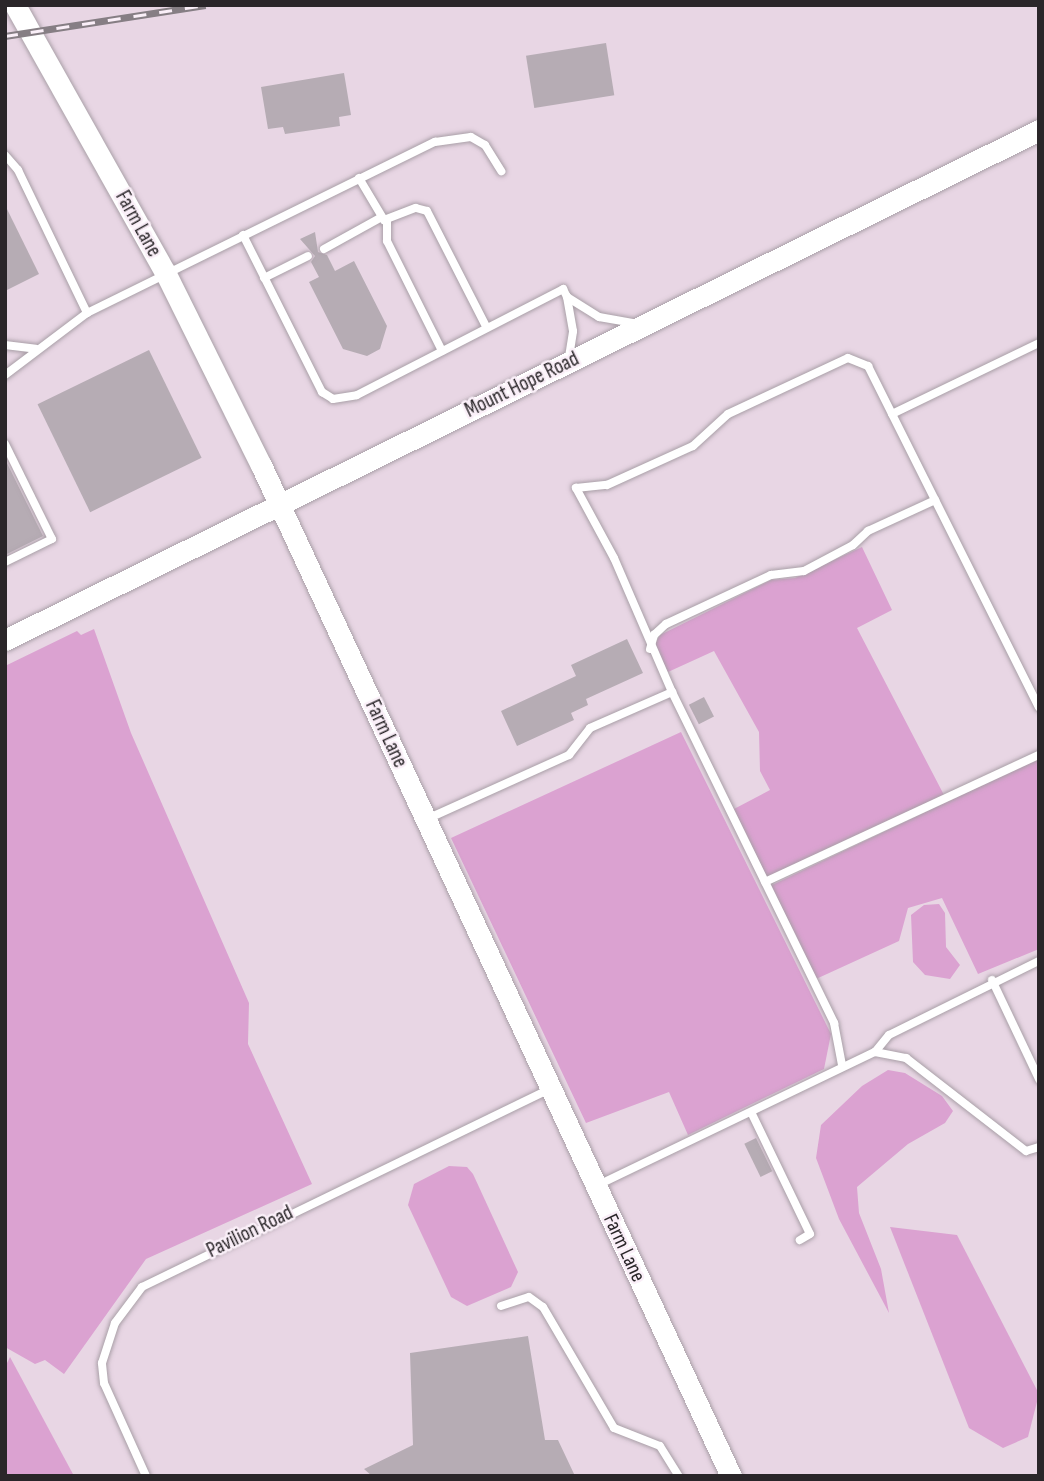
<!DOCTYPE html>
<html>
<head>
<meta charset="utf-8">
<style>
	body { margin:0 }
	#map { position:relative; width:1044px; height:1481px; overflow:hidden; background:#ede2ea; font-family:"Sofia Sans Condensed",sans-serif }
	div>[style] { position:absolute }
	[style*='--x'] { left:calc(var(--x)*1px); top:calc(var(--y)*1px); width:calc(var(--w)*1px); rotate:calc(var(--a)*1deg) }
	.built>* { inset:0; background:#e8d6e4; transform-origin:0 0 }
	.green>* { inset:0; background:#dba2d1 }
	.building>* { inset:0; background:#b6acb4; transform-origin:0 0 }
	.roads { filter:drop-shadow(0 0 2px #a99fa7) drop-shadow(0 0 2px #a99fa7) }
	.lane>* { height:8px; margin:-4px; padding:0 4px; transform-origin:4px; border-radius:4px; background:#fff }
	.secondary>* { height:21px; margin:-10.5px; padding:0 10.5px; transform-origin:10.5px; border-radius:10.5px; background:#fff }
	.rail>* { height:7px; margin-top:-3.5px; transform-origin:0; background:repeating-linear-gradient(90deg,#faeff8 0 13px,#867e84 0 26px); box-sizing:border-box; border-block:2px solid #867e84 }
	span { translate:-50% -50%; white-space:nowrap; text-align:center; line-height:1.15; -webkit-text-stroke:5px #faeff8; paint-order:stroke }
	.street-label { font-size:21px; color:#2a2629 }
	.frame { position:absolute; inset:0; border:7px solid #2a2629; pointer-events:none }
</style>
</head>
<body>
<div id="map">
	<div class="built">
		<i style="left:5px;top:5px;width:1034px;height:1471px"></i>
	</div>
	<div class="green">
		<i style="clip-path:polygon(862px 547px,892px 610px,857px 628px,944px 795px,767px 878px,734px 809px,770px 790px,760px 771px,759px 732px,714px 651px,668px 672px,654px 646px,660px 635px,771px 580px,795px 578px)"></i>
		<i style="clip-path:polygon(94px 629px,131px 733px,249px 1003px,248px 1044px,312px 1184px,146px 1259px,64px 1374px,45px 1360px,35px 1364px,5px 1347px,5px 666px,77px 631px,81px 635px)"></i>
		<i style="clip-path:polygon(681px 732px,831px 1034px,824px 1069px,688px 1135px,669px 1092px,586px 1123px,451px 838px)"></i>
		<i style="clip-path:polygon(1039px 758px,1039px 949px,978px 974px,942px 898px,908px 908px,899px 941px,816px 979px,770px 886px)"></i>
		<i style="clip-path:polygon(939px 904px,945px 913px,946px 947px,960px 965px,950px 979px,925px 975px,913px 962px,911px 915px,924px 905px)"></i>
		<i style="clip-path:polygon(888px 1070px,905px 1073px,942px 1096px,953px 1111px,945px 1123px,908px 1144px,857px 1187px,859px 1213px,881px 1269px,889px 1313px,839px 1219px,816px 1158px,821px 1125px,862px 1086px)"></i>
		<i style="clip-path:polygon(449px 1166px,467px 1167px,473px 1174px,518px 1272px,511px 1287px,467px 1306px,451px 1297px,408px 1205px,414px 1184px)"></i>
		<i style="clip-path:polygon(890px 1227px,957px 1235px,1039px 1394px,1028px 1437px,1003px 1448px,969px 1428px)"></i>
		<i style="clip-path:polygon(10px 1357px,74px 1476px,5px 1476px,5px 1367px)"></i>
	</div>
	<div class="building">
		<i style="left:606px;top:43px;width:53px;height:81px;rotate:81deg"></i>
		<i style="clip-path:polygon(344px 73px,351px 115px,339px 117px,340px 126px,285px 134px,283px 127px,268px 129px,261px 87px)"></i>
		<i style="clip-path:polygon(5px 205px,39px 274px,5px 291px)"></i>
		<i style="clip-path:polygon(315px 232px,318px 252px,327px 255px,335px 271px,354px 261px,387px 326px,380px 349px,367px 356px,343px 349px,309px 282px,319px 277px,311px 262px,315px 256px,300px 239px)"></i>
		<i style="left:149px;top:350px;width:120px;height:124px;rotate:64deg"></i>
		<i style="clip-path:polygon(5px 459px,43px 536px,5px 555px)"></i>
		<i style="clip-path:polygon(627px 639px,643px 673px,586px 699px,588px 705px,571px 713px,574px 720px,517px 746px,501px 711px,576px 676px,571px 665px)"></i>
		<i style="left:704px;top:697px;width:22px;height:17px;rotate:63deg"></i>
		<i style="left:756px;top:1138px;width:37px;height:13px;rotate:64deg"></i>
		<i style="clip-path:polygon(528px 1336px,545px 1440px,558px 1440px,575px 1476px,372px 1476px,364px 1469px,413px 1445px,410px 1353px)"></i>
	</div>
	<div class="roads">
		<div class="lane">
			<i style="--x:5;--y:155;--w:20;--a:49"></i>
			<i style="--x:18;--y:170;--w:159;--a:64.2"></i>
			<i style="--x:359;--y:178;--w:49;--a:59.2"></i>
			<i style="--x:384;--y:220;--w:34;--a:-21"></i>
			<i style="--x:416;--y:208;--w:11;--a:15"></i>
			<i style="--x:427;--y:211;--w:131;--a:62.9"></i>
			<i style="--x:387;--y:221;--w:20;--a:90"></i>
			<i style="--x:387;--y:241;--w:123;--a:63.4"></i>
			<i style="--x:243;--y:235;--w:176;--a:63.3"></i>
			<i style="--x:322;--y:392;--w:13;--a:32"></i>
			<i style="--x:333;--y:399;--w:24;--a:-9"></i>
			<i style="--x:357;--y:395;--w:232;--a:-27.2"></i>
			<i style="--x:563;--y:289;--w:9;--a:63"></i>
			<i style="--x:324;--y:249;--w:64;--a:-29"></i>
			<i style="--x:264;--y:278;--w:49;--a:-26.6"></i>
			<i style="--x:1039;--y:343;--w:163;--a:154.2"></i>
			<i style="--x:892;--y:414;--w:328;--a:63.4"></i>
			<i style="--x:5;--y:345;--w:31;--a:7"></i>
			<i style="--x:569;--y:357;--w:26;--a:-81"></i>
			<i style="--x:573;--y:331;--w:35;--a:-100"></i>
			<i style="--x:567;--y:297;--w:38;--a:32"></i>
			<i style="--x:599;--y:317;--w:34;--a:10"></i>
			<i style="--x:5;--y:375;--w:103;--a:-37.1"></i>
			<i style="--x:87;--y:313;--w:388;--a:-26.2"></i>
			<i style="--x:435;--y:142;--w:36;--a:-8"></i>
			<i style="--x:471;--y:137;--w:16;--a:30"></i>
			<i style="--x:485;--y:145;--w:31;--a:58"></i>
			<i style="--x:5;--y:444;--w:106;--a:63.7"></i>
			<i style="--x:52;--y:539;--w:52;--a:153.9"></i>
			<i style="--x:650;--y:649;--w:15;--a:-74"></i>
			<i style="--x:654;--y:635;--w:16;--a:-43"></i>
			<i style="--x:666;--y:624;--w:116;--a:-25"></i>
			<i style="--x:771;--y:575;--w:33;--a:-7"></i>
			<i style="--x:804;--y:571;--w:55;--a:-28"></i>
			<i style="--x:853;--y:545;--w:21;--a:-43"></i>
			<i style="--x:868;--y:531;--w:74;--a:-24.8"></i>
			<i style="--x:672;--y:692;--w:369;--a:63.9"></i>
			<i style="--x:834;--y:1023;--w:43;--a:79.2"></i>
			<i style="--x:427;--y:819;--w:156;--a:-24.3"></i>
			<i style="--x:569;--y:755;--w:34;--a:-52"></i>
			<i style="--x:590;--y:728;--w:90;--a:-23.7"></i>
			<i style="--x:672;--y:692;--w:146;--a:-113.4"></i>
			<i style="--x:614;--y:558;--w:80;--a:-118.5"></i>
			<i style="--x:576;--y:488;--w:31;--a:-6"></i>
			<i style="--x:607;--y:485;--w:94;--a:-24.4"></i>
			<i style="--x:693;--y:446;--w:47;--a:-42.4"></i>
			<i style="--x:728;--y:414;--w:132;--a:-25"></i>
			<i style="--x:848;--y:358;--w:22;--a:22"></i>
			<i style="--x:868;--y:366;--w:54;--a:63.4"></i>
			<i style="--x:765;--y:882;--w:302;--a:-24.9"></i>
			<i style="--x:992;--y:980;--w:110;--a:64.6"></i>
			<i style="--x:875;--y:1052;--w:22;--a:-51"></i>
			<i style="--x:889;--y:1035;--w:167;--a:-26.3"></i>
			<i style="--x:752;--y:1114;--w:133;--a:64.2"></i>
			<i style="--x:810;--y:1234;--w:12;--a:149"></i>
			<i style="--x:596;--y:1186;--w:310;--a:-25.7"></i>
			<i style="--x:875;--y:1052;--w:32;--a:11"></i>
			<i style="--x:906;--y:1058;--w:152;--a:37.8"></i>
			<i style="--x:1026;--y:1151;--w:14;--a:-17"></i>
			<i style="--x:501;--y:1306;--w:29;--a:-18"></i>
			<i style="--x:529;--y:1297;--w:17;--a:36"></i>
			<i style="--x:543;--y:1307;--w:140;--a:59.6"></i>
			<i style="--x:614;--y:1428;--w:49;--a:21.4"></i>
			<i style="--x:660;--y:1446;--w:36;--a:58"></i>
			<i style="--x:146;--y:1476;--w:102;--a:-114.3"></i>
			<i style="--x:104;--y:1383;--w:20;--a:-96"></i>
			<i style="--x:102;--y:1363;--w:42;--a:-72"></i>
			<i style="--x:115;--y:1323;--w:45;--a:-53.1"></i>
			<i style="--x:142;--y:1287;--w:453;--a:-25.9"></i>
		</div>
		<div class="secondary">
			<i style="--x:15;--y:5;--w:306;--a:60.7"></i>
			<i style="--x:165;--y:272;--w:216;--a:63.6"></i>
			<i style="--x:261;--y:465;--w:1115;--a:65.07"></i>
			<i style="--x:5;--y:640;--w:1153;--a:-26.25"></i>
		</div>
	</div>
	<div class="rail">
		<i style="--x:5;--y:36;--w:203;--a:-8.8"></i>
	</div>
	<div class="street-label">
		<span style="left:138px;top:224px;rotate:61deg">Farm Lane</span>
		<span style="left:522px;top:385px;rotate:-26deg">Mount Hope Road</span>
		<span style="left:386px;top:734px;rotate:65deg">Farm Lane</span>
		<span style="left:250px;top:1232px;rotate:-26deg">Pavilion Road</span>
		<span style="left:624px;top:1248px;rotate:65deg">Farm Lane</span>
	</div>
	<div class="frame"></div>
</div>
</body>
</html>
